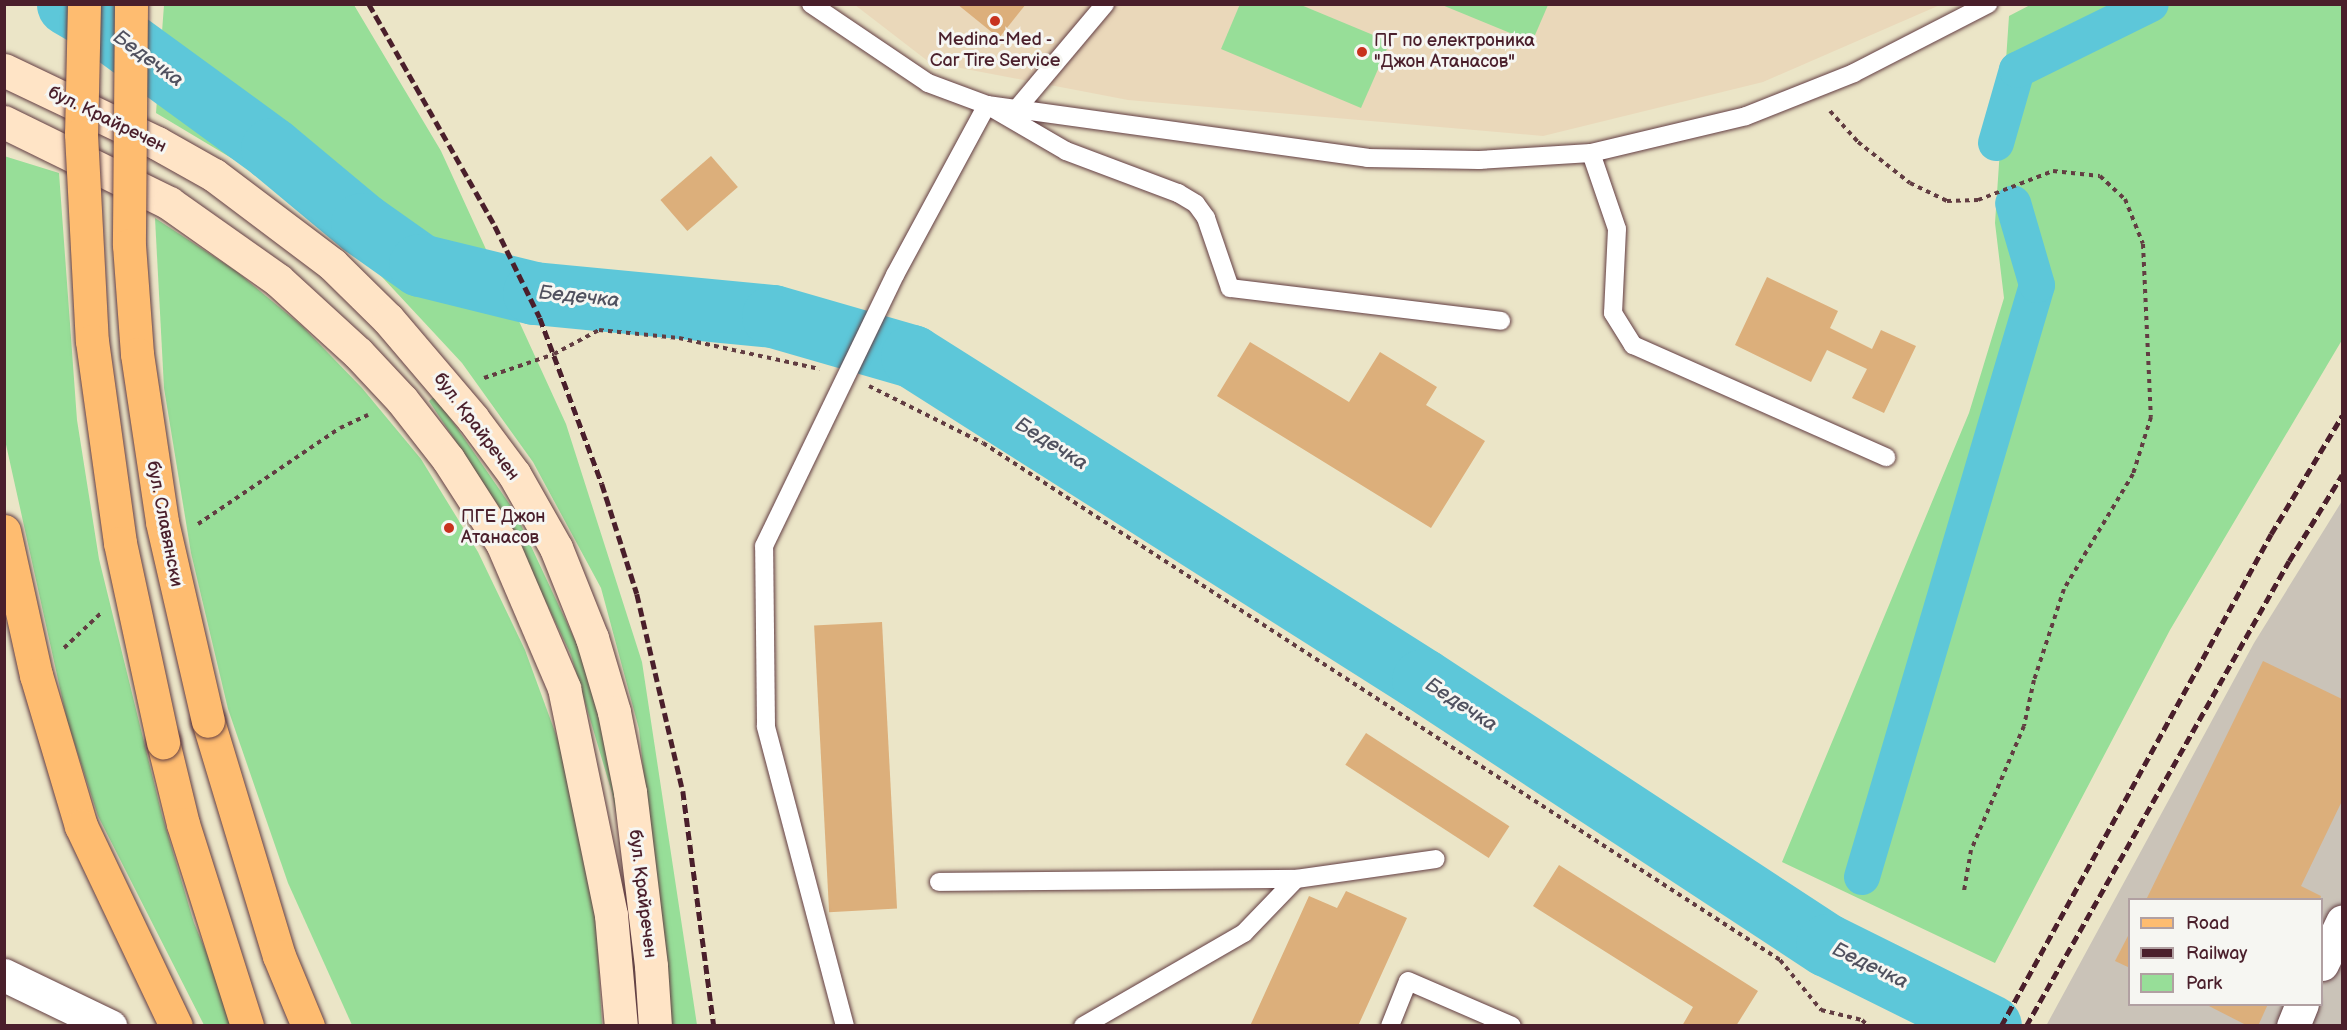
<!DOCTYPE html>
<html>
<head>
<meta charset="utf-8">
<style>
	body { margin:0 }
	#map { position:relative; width:2347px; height:1030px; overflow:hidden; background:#ebe5c7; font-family:"Balsamiq Sans",sans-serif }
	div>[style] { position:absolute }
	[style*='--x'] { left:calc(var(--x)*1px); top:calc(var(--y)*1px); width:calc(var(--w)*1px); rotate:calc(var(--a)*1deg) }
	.built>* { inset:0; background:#ead8ba }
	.industrial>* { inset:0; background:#cac3b8 }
	.green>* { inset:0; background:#97de98 }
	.canal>* { height:36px; margin:-18px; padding:0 18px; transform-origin:18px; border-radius:18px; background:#5dc7d9 }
	.river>* { height:63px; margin:-31.5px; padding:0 31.5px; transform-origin:31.5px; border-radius:31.5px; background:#5dc7d9 }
	.building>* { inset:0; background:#dcaf7b; transform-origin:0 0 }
	.path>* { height:4px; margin-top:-2px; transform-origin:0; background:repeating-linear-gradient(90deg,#623d42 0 4.5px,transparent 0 9px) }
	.roads { filter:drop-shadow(0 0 2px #623d42) drop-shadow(0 0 2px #623d42) }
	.lane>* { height:18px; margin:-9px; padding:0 9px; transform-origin:9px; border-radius:9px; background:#fff }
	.street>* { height:33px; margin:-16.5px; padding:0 16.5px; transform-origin:16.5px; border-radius:16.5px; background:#fff }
	.secondary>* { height:33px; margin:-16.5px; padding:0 16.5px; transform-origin:16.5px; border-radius:16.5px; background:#ffe4c6 }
	.primary>* { height:33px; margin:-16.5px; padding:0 16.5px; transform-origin:16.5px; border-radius:16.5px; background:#febc70 }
	.rail>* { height:4.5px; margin-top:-2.25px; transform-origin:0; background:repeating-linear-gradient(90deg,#4a1f2b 0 9px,transparent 0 13.5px) }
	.bridges { filter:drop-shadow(0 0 2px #623d42) drop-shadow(0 0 2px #623d42) }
	.primary-bridge>* { height:33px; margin:-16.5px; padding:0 16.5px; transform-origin:16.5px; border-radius:16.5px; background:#febc70 }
	.dots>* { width:16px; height:16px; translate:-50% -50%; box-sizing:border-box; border:3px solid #f6f6f2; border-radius:50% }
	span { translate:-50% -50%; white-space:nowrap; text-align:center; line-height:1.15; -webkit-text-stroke:6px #f6f6f2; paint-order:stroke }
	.poi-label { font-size:18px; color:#4a1f2b }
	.left { translate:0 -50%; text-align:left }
	.street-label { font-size:18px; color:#4a1f2b }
	.water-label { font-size:20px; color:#50515f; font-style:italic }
	.frame { position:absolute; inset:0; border:6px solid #4a1f2b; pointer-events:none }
	.legend { position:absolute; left:2128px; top:898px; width:195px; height:108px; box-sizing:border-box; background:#f6f6f2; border:2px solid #b1a0a2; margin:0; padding:8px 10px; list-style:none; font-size:18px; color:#4a1f2b }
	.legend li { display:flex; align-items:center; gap:12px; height:30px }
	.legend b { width:30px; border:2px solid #b1a0a2 }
</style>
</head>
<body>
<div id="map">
	<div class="built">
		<i style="clip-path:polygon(855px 5px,1940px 5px,1763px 82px,1543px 136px,1128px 100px,929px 62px)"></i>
	</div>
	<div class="industrial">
		<i style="clip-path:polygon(evenodd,2342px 501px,2342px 1025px,2046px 1026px,2254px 643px,2342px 501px,2130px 900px,2322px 900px,2322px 1004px,2130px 1004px,2130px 900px)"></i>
	</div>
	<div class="green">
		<i style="clip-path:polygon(1240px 4px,1301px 5px,1390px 42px,1361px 108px,1221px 49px)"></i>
		<i style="clip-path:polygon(2032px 4px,2342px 5px,2342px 340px,2170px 630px,1995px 963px,1782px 862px,1969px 413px,2004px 298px,1995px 223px,2009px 16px)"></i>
		<i style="clip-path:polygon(164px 5px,354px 5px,441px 151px,566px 424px,642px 662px,697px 1025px,670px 1025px,639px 729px,601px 588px,533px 462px,462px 363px,369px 263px,265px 178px,156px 113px)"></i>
		<i style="clip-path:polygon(1442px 5px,1548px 4px,1548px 5px,1532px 42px)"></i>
		<i style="clip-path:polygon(4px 156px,59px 173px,77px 420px,99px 559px,162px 815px,194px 923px,237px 1025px,204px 1025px,98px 816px,67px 720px,5px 440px)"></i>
		<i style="clip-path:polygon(155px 218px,236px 271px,302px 326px,362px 388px,421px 459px,478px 552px,525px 650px,562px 751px,596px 921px,602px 1025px,352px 1025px,288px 883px,228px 709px,191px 553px,164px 388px)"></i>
		<i style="clip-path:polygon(435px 396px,515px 512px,581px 653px,601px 716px,630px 843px,643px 1025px,637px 1025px,622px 844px,612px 793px,571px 655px,505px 516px,429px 401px)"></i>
	</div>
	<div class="canal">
		<i style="--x:1996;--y:143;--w:76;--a:-74"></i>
		<i style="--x:2017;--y:70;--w:149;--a:-26.2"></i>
		<i style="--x:1862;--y:877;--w:617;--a:-73.53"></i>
		<i style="--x:2037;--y:285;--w:85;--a:-106.3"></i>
	</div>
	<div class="river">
		<i style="--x:68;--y:4;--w:30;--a:30"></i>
		<i style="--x:94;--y:19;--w:220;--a:36.1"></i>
		<i style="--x:272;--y:149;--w:117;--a:39.8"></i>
		<i style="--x:362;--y:224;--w:71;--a:35.3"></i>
		<i style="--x:420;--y:265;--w:117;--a:13.8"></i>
		<i style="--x:534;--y:293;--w:240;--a:5.5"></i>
		<i style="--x:773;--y:316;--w:145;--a:16.1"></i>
		<i style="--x:912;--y:356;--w:605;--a:32.38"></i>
		<i style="--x:1423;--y:680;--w:483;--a:33.3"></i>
		<i style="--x:1827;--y:945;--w:182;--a:26.4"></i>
	</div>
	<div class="building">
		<i style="clip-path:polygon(957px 4px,1026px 4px,999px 38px)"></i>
		<i style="left:711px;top:156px;width:41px;height:67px;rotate:49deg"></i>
		<i style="clip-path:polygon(1767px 277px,1838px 311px,1830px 328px,1872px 349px,1881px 330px,1916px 346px,1884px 413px,1852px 398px,1867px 369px,1827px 350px,1811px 382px,1735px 345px)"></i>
		<i style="clip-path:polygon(1250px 342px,1349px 402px,1380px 352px,1437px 387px,1426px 405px,1485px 441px,1431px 528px,1217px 396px)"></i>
		<i style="left:882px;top:622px;width:287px;height:68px;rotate:87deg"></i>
		<i style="clip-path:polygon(2263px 661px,2342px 699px,2342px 801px,2301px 886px,2321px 896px,2320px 900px,2146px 900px)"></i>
		<i style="left:1366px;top:733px;width:171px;height:38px;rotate:33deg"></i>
		<i style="clip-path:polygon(1559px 865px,1758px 991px,1736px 1026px,1682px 1026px,1693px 1007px,1533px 906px)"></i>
		<i style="clip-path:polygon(1346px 891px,1407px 918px,1358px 1026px,1250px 1026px,1309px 896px,1337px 908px)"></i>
		<i style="clip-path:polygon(2130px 932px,2130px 968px,2115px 961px)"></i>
		<i style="clip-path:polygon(2205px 1004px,2268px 1004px,2258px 1026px,2248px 1026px)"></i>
	</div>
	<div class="path">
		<i style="--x:1830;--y:111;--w:42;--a:47.9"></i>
		<i style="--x:1858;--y:142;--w:66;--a:38.3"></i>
		<i style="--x:1910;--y:183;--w:41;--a:25.9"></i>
		<i style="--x:1947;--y:201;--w:31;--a:-2"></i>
		<i style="--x:1978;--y:200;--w:80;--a:-21.1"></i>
		<i style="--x:2053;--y:171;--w:47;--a:6.1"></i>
		<i style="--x:2100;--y:176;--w:34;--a:43"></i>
		<i style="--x:2125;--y:199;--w:48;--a:68.2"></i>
		<i style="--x:2143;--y:244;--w:173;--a:87.4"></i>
		<i style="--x:2151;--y:417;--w:60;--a:107.5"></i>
		<i style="--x:2133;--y:474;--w:134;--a:121"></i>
		<i style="--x:2064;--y:589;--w:96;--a:108.2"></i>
		<i style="--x:2034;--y:680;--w:47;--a:102.3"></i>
		<i style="--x:2024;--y:726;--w:135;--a:113.1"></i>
		<i style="--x:1971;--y:850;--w:42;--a:99.7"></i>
		<i style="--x:484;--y:378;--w:74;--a:-18.9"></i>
		<i style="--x:554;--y:354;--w:51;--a:-28.1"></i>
		<i style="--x:599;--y:330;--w:80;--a:5.7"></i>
		<i style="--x:679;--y:338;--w:144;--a:12.4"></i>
		<i style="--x:869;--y:386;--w:127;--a:26.6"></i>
		<i style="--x:983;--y:443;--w:950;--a:32.97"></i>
		<i style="--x:1780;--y:960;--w:65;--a:50.6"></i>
		<i style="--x:1821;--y:1010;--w:42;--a:13.7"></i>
		<i style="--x:1862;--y:1020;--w:8;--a:45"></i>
		<i style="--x:198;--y:524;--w:171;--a:-34.1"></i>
		<i style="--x:340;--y:428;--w:31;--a:-25"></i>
		<i style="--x:64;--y:648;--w:50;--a:-43.4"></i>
	</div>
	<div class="roads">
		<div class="lane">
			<i style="--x:811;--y:4;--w:141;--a:34"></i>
			<i style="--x:928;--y:83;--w:63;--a:20.4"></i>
			<i style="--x:987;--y:105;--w:384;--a:7.9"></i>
			<i style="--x:1367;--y:158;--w:112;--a:1"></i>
			<i style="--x:1479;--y:160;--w:112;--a:-3.6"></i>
			<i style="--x:1591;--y:153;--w:159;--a:-13.4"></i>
			<i style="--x:1746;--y:116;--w:116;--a:-21.7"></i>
			<i style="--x:1854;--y:73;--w:151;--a:-27.2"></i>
			<i style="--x:1015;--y:111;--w:140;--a:-49.9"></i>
			<i style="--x:1591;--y:153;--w:80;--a:71.1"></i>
			<i style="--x:1617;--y:229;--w:84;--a:92.7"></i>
			<i style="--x:1613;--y:313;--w:38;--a:58"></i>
			<i style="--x:1633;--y:345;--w:277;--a:23.9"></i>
			<i style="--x:939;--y:882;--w:357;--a:-0.5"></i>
			<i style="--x:845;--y:1026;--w:310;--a:-104.8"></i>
			<i style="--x:766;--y:726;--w:180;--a:-90.6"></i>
			<i style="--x:764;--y:546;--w:301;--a:-64.2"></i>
			<i style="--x:895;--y:275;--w:193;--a:-61.6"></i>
			<i style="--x:987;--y:105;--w:91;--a:30.2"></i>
			<i style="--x:1066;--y:151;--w:120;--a:20.6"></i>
			<i style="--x:1178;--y:193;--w:21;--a:31"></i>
			<i style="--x:1196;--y:204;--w:17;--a:54"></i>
			<i style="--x:1206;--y:218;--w:74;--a:71.1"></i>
			<i style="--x:1230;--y:288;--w:273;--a:6.9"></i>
			<i style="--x:1083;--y:1026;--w:186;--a:-30"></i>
			<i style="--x:1244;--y:933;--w:75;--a:-46.1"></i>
			<i style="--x:1296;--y:879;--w:141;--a:-8.1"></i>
			<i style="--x:1390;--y:1026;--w:48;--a:-68.2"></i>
			<i style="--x:1408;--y:981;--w:113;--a:23.4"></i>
		</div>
		<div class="street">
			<i style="--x:2322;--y:964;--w:47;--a:-64.5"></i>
			<i style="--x:4;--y:975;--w:118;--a:25.7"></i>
			<i style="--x:2293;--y:1026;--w:24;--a:-68"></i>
		</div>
		<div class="secondary">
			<i style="--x:4;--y:70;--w:170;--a:25.5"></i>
			<i style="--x:157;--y:143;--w:65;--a:29.3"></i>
			<i style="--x:214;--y:175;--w:148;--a:37"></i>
			<i style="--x:332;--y:264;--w:78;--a:44.5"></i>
			<i style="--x:388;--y:319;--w:131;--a:49.6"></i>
			<i style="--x:473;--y:419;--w:69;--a:53.3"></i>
			<i style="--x:514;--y:474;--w:85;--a:60.4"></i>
			<i style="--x:556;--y:548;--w:97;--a:68.2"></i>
			<i style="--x:592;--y:638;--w:77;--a:73.4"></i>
			<i style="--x:614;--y:712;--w:82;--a:78.7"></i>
			<i style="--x:630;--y:792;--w:175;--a:83.1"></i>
			<i style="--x:651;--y:966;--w:60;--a:86.2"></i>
			<i style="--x:4;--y:122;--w:184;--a:26.1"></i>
			<i style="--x:169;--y:203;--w:133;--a:35.2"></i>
			<i style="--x:278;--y:280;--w:108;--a:42.4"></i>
			<i style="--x:358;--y:353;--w:64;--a:46.9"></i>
			<i style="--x:402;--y:400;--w:75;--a:52.1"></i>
			<i style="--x:448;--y:459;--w:100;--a:57.3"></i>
			<i style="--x:502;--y:543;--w:158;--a:66.8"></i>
			<i style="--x:564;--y:688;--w:232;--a:78.3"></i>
			<i style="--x:611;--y:915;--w:111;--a:84.9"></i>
		</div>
		<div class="primary">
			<i style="--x:4;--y:531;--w:148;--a:77.5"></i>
			<i style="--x:36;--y:675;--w:158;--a:73.4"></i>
			<i style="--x:81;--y:826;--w:221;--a:64.6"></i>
			<i style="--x:208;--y:721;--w:245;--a:73.2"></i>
			<i style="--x:279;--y:956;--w:76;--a:67.5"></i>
			<i style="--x:163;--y:742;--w:84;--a:76.3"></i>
			<i style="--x:183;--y:824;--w:212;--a:72.4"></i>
		</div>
	</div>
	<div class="rail">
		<i style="--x:369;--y:4;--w:255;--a:60.4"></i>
		<i style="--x:495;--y:226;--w:102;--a:63.9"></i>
		<i style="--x:540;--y:318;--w:177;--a:69.5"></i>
		<i style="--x:602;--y:484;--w:115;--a:72.3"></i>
		<i style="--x:637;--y:594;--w:202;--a:76.9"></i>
		<i style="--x:683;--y:791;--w:237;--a:82.5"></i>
		<i style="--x:2001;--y:1026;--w:561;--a:-61.24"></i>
		<i style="--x:2271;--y:534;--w:138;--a:-59"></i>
		<i style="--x:2026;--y:1026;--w:534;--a:-60.51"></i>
		<i style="--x:2289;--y:561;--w:101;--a:-58.4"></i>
	</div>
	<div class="bridges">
		<div class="primary-bridge">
			<i style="--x:84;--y:4;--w:130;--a:91.3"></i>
			<i style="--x:81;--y:134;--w:207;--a:87"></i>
			<i style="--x:92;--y:341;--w:204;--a:82.1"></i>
			<i style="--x:120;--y:543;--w:204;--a:77.8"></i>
			<i style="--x:131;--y:4;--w:241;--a:90.5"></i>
			<i style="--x:129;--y:245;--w:109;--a:85.8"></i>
			<i style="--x:137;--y:354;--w:170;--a:81.5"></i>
			<i style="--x:162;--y:522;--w:204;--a:77"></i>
		</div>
	</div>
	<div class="dots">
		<i style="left:995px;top:21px;background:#c8321e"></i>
		<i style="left:1362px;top:52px;background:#c8321e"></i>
		<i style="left:449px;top:528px;background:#c8321e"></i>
	</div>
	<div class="poi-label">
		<span style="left:995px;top:51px">Medina-Med -<br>Car Tire Service</span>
		<span class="left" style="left:1374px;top:52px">ПГ по електроника<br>"Джон Атанасов"</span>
		<span class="left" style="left:461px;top:528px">ПГЕ Джон<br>Атанасов</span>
	</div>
	<div class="street-label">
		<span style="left:107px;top:120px;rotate:26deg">бул. Крайречен</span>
		<span style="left:476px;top:427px;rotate:53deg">бул. Крайречен</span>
		<span style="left:164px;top:524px;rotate:79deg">бул. Славянски</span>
		<span style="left:642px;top:894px;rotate:83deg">бул. Крайречен</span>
	</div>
	<div class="water-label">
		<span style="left:148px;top:59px;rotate:36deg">Бедечка</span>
		<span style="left:579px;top:297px;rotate:6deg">Бедечка</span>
		<span style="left:1051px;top:444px;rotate:32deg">Бедечка</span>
		<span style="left:1461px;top:705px;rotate:33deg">Бедечка</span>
		<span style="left:1870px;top:966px;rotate:26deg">Бедечка</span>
	</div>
	<div class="frame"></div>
	<ul class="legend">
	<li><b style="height:8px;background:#febc70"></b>Road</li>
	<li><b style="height:8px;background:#4a1f2b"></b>Railway</li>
	<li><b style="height:16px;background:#97de98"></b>Park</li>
	</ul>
</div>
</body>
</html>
